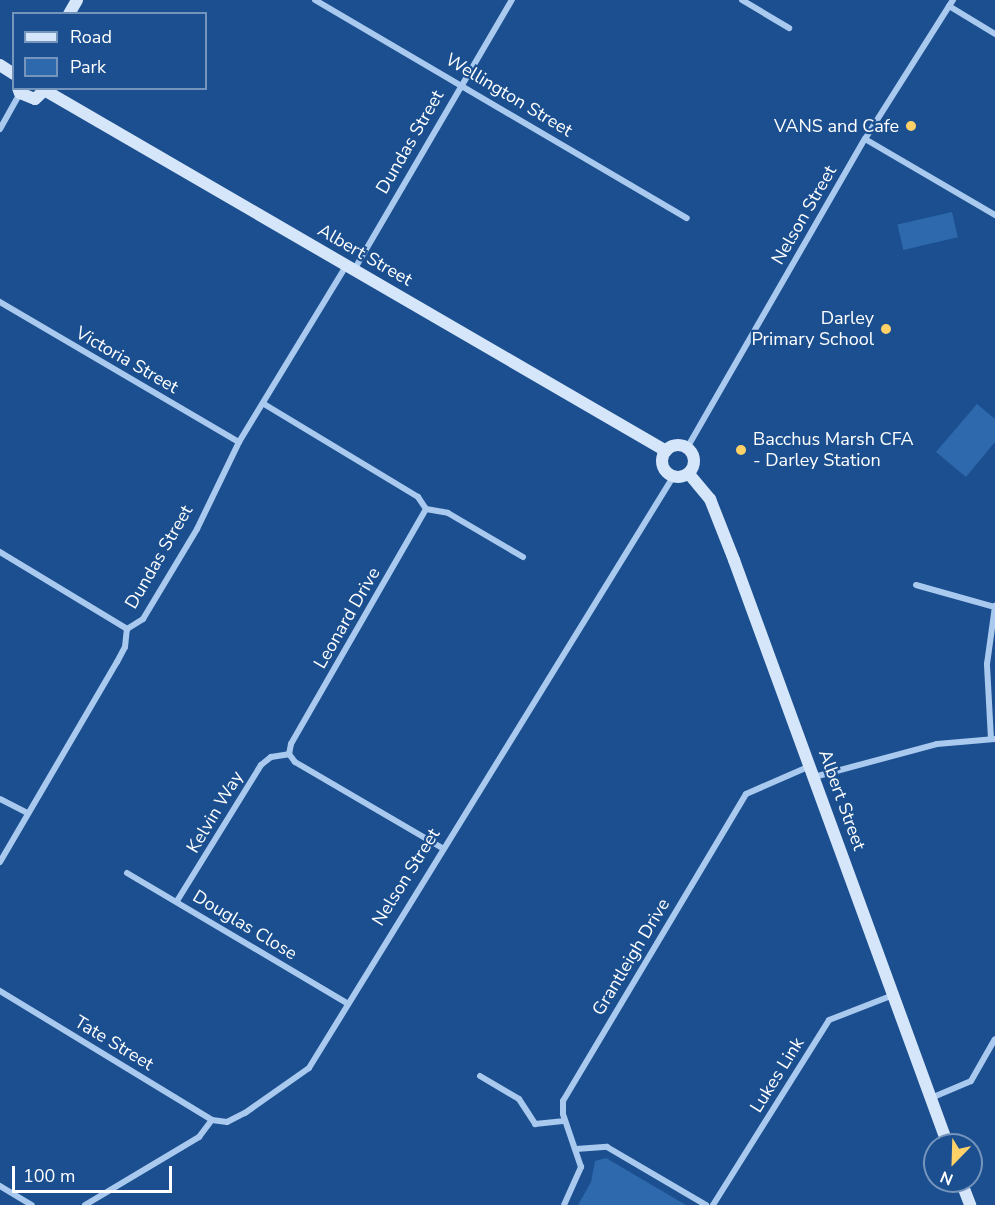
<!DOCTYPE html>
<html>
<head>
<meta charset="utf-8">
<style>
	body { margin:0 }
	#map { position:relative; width:995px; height:1205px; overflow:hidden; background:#1b4f8f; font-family:"Nunito Sans",sans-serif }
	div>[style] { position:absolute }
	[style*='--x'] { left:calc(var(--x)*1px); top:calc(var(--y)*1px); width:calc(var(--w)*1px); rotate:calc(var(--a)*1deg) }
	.green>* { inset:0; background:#2e69ad; transform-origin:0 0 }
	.street>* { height:6px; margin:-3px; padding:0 3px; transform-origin:3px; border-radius:3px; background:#a9c9ee }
	.secondary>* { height:12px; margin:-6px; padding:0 6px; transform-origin:6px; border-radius:6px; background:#d6e6fa }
	.secondary>.ring { margin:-6px; padding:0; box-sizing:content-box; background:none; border:12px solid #d6e6fa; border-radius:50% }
	.dots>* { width:16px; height:16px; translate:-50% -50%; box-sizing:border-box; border:3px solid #1b4f8f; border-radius:50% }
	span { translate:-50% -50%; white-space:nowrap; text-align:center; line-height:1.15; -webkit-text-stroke:4.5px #1b4f8f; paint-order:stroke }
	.street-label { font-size:18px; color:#fff }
	.poi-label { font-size:18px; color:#fff }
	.right { translate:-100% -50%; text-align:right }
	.left { translate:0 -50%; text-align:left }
	.legend { position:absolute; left:12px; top:12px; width:195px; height:78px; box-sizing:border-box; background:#1b4f8f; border:2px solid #7695bc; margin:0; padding:8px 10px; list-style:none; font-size:18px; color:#fff }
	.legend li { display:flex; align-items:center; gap:12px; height:30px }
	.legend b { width:30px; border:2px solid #7695bc }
	.north { position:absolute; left:923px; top:1133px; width:60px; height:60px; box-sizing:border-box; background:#1b4f8f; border:2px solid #7695bc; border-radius:50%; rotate:203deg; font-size:16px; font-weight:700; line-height:24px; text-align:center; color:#fff }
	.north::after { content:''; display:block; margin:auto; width:21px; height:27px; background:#ffd166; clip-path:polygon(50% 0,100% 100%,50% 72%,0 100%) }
	.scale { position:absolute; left:12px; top:1166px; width:160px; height:27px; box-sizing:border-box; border:3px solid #fff; border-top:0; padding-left:8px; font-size:18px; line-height:21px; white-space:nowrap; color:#fff; -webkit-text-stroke:4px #1b4f8f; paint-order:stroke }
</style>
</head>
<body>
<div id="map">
	<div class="green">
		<i style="left:952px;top:212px;width:26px;height:56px;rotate:77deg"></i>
		<i style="clip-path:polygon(977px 404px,995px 419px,995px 442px,966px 477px,936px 452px)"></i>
		<i style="clip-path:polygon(606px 1158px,686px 1205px,578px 1205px,591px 1182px,595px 1161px)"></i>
	</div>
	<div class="street">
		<i style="--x:315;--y:0;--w:431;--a:30.4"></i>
		<i style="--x:742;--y:0;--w:55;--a:30.8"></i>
		<i style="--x:949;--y:6;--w:54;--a:31.3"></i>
		<i style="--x:0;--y:129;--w:41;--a:-60.9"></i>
		<i style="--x:865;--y:139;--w:151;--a:30.3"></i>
		<i style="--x:354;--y:270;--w:313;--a:-59.7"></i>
		<i style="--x:0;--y:302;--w:277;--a:30.4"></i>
		<i style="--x:264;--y:404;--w:180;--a:31.1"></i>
		<i style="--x:418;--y:497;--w:14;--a:56"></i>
		<i style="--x:426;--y:509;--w:271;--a:119.9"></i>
		<i style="--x:291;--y:744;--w:10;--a:101"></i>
		<i style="--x:289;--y:754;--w:10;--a:53"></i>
		<i style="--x:295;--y:762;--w:170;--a:30.3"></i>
		<i style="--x:687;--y:448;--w:357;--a:-60.1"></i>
		<i style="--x:865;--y:139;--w:165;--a:-57.7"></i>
		<i style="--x:426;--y:509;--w:22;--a:10"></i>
		<i style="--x:448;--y:513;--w:87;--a:30.4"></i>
		<i style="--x:0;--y:552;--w:149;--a:31.2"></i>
		<i style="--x:916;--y:585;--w:82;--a:15.6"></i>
		<i style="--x:991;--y:739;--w:75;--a:-93.1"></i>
		<i style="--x:987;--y:664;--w:59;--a:-82.1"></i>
		<i style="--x:814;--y:777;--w:127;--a:-15"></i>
		<i style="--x:937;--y:744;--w:58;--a:-4.9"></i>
		<i style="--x:0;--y:799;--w:30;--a:27"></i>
		<i style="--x:0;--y:862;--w:232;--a:-59.7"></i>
		<i style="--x:117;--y:662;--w:17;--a:-62"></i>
		<i style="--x:125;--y:647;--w:18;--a:-84"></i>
		<i style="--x:127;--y:629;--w:19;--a:-32"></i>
		<i style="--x:143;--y:619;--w:105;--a:-59"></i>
		<i style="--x:197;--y:529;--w:97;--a:-64.2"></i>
		<i style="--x:239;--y:442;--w:206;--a:-58.7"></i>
		<i style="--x:127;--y:873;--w:256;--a:30.6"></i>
		<i style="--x:177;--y:901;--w:160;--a:-58.3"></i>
		<i style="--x:261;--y:765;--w:13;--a:-39"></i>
		<i style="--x:271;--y:757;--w:18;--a:-9"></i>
		<i style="--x:0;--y:991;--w:248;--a:31.3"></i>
		<i style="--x:480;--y:1076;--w:45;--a:30.5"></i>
		<i style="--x:519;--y:1099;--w:30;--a:57"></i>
		<i style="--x:535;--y:1124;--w:30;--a:-6"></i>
		<i style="--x:931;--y:1098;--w:43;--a:-23"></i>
		<i style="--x:971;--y:1081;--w:48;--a:-60.3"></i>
		<i style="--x:576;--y:1149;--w:31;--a:-4"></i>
		<i style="--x:607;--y:1147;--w:115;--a:30.4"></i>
		<i style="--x:0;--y:1186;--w:37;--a:31"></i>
		<i style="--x:85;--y:1205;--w:133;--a:-30.8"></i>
		<i style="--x:199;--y:1137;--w:21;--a:-53"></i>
		<i style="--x:212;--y:1120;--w:15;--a:8"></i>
		<i style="--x:227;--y:1122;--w:20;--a:-27"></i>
		<i style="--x:245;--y:1113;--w:78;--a:-35.1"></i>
		<i style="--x:309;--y:1068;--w:694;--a:-58.37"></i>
		<i style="--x:564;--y:1205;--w:42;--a:-65.9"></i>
		<i style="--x:581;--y:1167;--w:56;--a:-108.8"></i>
		<i style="--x:563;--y:1114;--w:13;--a:-90"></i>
		<i style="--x:563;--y:1101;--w:357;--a:-59.2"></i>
		<i style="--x:746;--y:794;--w:70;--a:-23.6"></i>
		<i style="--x:713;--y:1205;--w:218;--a:-57.9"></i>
		<i style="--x:829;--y:1020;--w:69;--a:-21.3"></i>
	</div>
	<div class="secondary">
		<i style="--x:69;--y:14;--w:16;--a:-60"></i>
		<i style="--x:0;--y:65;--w:17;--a:33"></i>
		<i style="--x:18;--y:88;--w:5;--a:68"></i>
		<i style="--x:20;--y:93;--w:16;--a:22"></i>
		<i style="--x:35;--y:99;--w:16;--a:-43"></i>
		<i style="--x:46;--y:91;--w:717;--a:30.14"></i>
		<i class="ring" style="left:662px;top:445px;width:20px;height:20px"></i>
		<i style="--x:689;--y:474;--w:33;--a:50"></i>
		<i style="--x:710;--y:499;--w:66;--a:68.5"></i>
		<i style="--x:734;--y:560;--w:623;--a:69.91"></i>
		<i style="--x:961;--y:1181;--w:26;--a:69"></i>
	</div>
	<div class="dots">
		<i style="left:911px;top:126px;background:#ffd166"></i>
		<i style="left:886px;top:329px;background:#ffd166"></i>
		<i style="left:741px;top:450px;background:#ffd166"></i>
	</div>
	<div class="street-label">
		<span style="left:509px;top:95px;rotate:31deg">Wellington Street</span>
		<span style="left:410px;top:142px;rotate:-60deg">Dundas Street</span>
		<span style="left:804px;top:215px;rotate:-60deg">Nelson Street</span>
		<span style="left:365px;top:255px;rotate:30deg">Albert Street</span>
		<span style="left:127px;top:360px;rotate:30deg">Victoria Street</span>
		<span style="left:159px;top:557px;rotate:-60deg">Dundas Street</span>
		<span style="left:347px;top:618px;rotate:-60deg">Leonard Drive</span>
		<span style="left:842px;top:800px;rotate:70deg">Albert Street</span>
		<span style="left:215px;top:812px;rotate:-59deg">Kelvin Way</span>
		<span style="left:406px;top:877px;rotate:-58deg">Nelson Street</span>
		<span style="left:245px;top:925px;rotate:31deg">Douglas Close</span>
		<span style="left:631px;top:957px;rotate:-59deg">Grantleigh Drive</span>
		<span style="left:114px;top:1043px;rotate:31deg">Tate Street</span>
		<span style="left:777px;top:1075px;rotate:-58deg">Lukes Link</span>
	</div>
	<div class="poi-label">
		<span class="right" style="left:899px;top:126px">VANS and Cafe</span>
		<span class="right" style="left:874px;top:329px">Darley<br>Primary School</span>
		<span class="left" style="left:753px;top:450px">Bacchus Marsh CFA<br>- Darley Station</span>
	</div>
	<ul class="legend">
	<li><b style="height:8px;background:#d6e6fa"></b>Road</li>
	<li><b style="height:16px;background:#2e69ad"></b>Park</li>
	</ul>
	<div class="north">N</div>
	<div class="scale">100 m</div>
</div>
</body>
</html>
